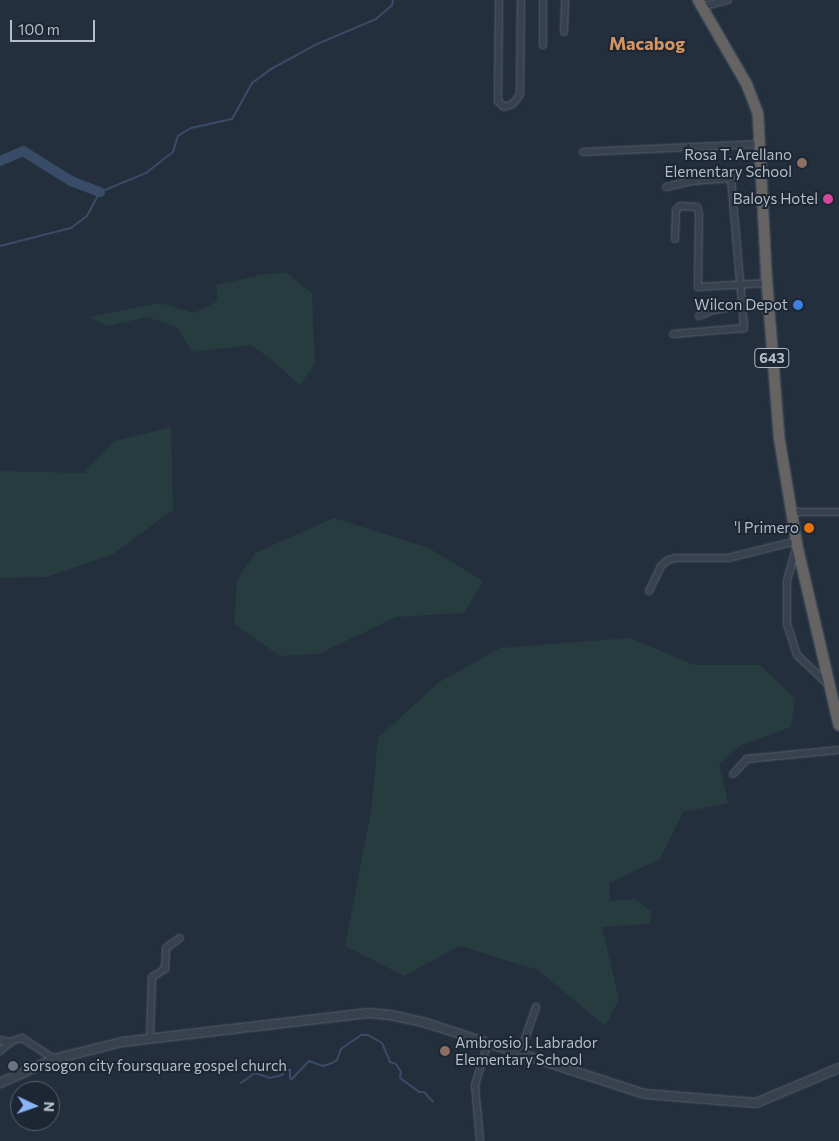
<!DOCTYPE html>
<html>
<head>
<meta charset="utf-8">
<style>
	body { margin:0 }
	#map { position:relative; width:839px; height:1141px; overflow:hidden; background:#242f3e; font-family:Commissioner,sans-serif }
	div>[style] { position:absolute }
	[style*='--x'] { left:calc(var(--x)*1px); top:calc(var(--y)*1px); width:calc(var(--w)*1px); rotate:calc(var(--a)*1deg) }
	.green>* { inset:0; background:#263c3f }
	.stream>* { height:2px; margin:-1px; padding:0 1px; transform-origin:1px; border-radius:1px; background:#394c67 }
	.river>* { height:10px; margin:-5px; padding:0 5px; transform-origin:5px; border-radius:5px; background:#394c67 }
	.roads { filter:drop-shadow(0 0 1px #565f6c) drop-shadow(0 0 1px #565f6c) }
	.minor>* { height:6px; margin:-3px; padding:0 3px; transform-origin:3px; border-radius:3px; background:#38414e }
	.tertiary>* { height:8px; margin:-4px; padding:0 4px; transform-origin:4px; border-radius:4px; background:#38414e }
	.trunk>* { height:10px; margin:-5px; padding:0 5px; transform-origin:5px; border-radius:5px; background:#656462 }
	.dots>* { width:14px; height:14px; translate:-50% -50%; box-sizing:border-box; border:2px solid #1d2633; border-radius:50% }
	span { translate:-50% -50%; white-space:nowrap; text-align:center; line-height:1.15; -webkit-text-stroke:4px #1d2633; paint-order:stroke }
	.shield-label span { padding:1px 4px; background:#1d2633; border:1px solid; border-radius:4px; -webkit-text-stroke-width:0 }
	.shield-label { font-size:14px; color:#b4bcc9; font-weight:700 }
	.poi-label { font-size:15px; color:#b4bcc9 }
	.right { translate:-100% -50%; text-align:right }
	.left { translate:0 -50%; text-align:left }
	.quarter-label { font-size:18px; color:#d59563; font-weight:700 }
	.north { position:absolute; left:10px; top:1081px; width:50px; height:50px; box-sizing:border-box; background:#1d2633; border:1px solid #59626f; border-radius:50%; rotate:93deg; font-size:14px; font-weight:700; line-height:20px; text-align:center; color:#b4bcc9 }
	.north::after { content:''; display:block; margin:auto; width:18px; height:22px; background:#8ab4f8; clip-path:polygon(50% 0,100% 100%,50% 72%,0 100%) }
	.scale { position:absolute; left:10px; top:20px; width:85px; height:22px; box-sizing:border-box; border:2px solid #b4bcc9; border-top:0; padding-left:6px; font-size:15px; line-height:18px; white-space:nowrap; color:#b4bcc9; -webkit-text-stroke:4px #1d2633; paint-order:stroke }
</style>
</head>
<body>
<div id="map">
	<div class="green">
		<i style="clip-path:polygon(287px 273px,312px 293px,315px 364px,300px 385px,272px 360px,251px 345px,192px 352px,177px 327px,147px 317px,109px 326px,89px 317px,160px 303px,194px 313px,218px 301px,216px 285px,265px 274px)"></i>
		<i style="clip-path:polygon(171px 427px,173px 510px,113px 554px,47px 577px,0 578px,0 471px,84px 473px,115px 441px)"></i>
		<i style="clip-path:polygon(334px 518px,429px 548px,483px 581px,464px 613px,396px 617px,319px 654px,280px 656px,234px 624px,237px 580px,255px 553px)"></i>
		<i style="clip-path:polygon(630px 638px,694px 665px,760px 665px,795px 699px,791px 727px,741px 745px,719px 764px,728px 803px,683px 812px,660px 859px,609px 883px,610px 901px,634px 899px,652px 912px,649px 924px,602px 927px,619px 1000px,605px 1026px,538px 970px,460px 946px,404px 976px,345px 946px,371px 812px,378px 738px,438px 683px,500px 648px)"></i>
	</div>
	<div class="stream">
		<i style="--x:0;--y:246;--w:73;--a:-14.2"></i>
		<i style="--x:71;--y:228;--w:20;--a:-37"></i>
		<i style="--x:87;--y:216;--w:27;--a:-62"></i>
		<i style="--x:100;--y:192;--w:50;--a:-22.4"></i>
		<i style="--x:146;--y:173;--w:34;--a:-38"></i>
		<i style="--x:173;--y:152;--w:17;--a:-73"></i>
		<i style="--x:178;--y:136;--w:15;--a:-32"></i>
		<i style="--x:191;--y:128;--w:42;--a:-12.4"></i>
		<i style="--x:232;--y:119;--w:41;--a:-60.9"></i>
		<i style="--x:252;--y:83;--w:24;--a:-36"></i>
		<i style="--x:271;--y:69;--w:50;--a:-28.6"></i>
		<i style="--x:315;--y:45;--w:66;--a:-23.1"></i>
		<i style="--x:376;--y:19;--w:21;--a:-41"></i>
		<i style="--x:392;--y:5;--w:5;--a:-79"></i>
		<i style="--x:241;--y:1083;--w:17;--a:-36"></i>
		<i style="--x:255;--y:1073;--w:16;--a:18"></i>
		<i style="--x:270;--y:1078;--w:12;--a:-14"></i>
		<i style="--x:282;--y:1075;--w:6;--a:-51"></i>
		<i style="--x:286;--y:1070;--w:4;--a:0"></i>
		<i style="--x:290;--y:1070;--w:8;--a:90"></i>
		<i style="--x:290;--y:1078;--w:2;--a:27"></i>
		<i style="--x:292;--y:1079;--w:25;--a:-47"></i>
		<i style="--x:309;--y:1061;--w:15;--a:20"></i>
		<i style="--x:323;--y:1066;--w:9;--a:-18"></i>
		<i style="--x:332;--y:1063;--w:6;--a:-31"></i>
		<i style="--x:337;--y:1060;--w:12;--a:-70"></i>
		<i style="--x:341;--y:1049;--w:24;--a:-35"></i>
		<i style="--x:361;--y:1035;--w:7;--a:0"></i>
		<i style="--x:368;--y:1035;--w:16;--a:30"></i>
		<i style="--x:382;--y:1043;--w:21;--a:67"></i>
		<i style="--x:390;--y:1062;--w:6;--a:18"></i>
		<i style="--x:396;--y:1064;--w:9;--a:58"></i>
		<i style="--x:401;--y:1072;--w:6;--a:99"></i>
		<i style="--x:400;--y:1078;--w:24;--a:36"></i>
		<i style="--x:419;--y:1092;--w:5;--a:0"></i>
		<i style="--x:424;--y:1092;--w:13;--a:48"></i>
	</div>
	<div class="river">
		<i style="--x:0;--y:161;--w:25;--a:-23"></i>
		<i style="--x:23;--y:151;--w:57;--a:32"></i>
		<i style="--x:71;--y:181;--w:31;--a:21"></i>
	</div>
	<div class="roads">
		<div class="minor">
			<i style="--x:499;--y:0;--w:101;--a:90.6"></i>
			<i style="--x:498;--y:101;--w:8;--a:45"></i>
			<i style="--x:504;--y:107;--w:9;--a:-18"></i>
			<i style="--x:513;--y:104;--w:12;--a:-55"></i>
			<i style="--x:520;--y:94;--w:94;--a:-89.4"></i>
			<i style="--x:543;--y:0;--w:45;--a:90"></i>
			<i style="--x:701;--y:7;--w:28;--a:-15"></i>
			<i style="--x:564;--y:32;--w:32;--a:-88"></i>
			<i style="--x:583;--y:152;--w:177;--a:-2.6"></i>
			<i style="--x:666;--y:187;--w:27;--a:-13"></i>
			<i style="--x:692;--y:181;--w:39;--a:-4"></i>
			<i style="--x:731;--y:178;--w:151;--a:85"></i>
			<i style="--x:744;--y:328;--w:71;--a:175.2"></i>
			<i style="--x:675;--y:239;--w:29;--a:-88"></i>
			<i style="--x:676;--y:210;--w:6;--a:-45"></i>
			<i style="--x:680;--y:206;--w:17;--a:3"></i>
			<i style="--x:697;--y:207;--w:6;--a:72"></i>
			<i style="--x:699;--y:213;--w:74;--a:90.8"></i>
			<i style="--x:698;--y:287;--w:69;--a:-3.3"></i>
			<i style="--x:699;--y:316;--w:12;--a:-24"></i>
			<i style="--x:710;--y:311;--w:33;--a:-11"></i>
			<i style="--x:791;--y:512;--w:48;--a:0"></i>
			<i style="--x:796;--y:549;--w:32;--a:106"></i>
			<i style="--x:787;--y:580;--w:44;--a:90"></i>
			<i style="--x:787;--y:624;--w:33;--a:72"></i>
			<i style="--x:797;--y:655;--w:42;--a:43.1"></i>
			<i style="--x:649;--y:591;--w:28;--a:-64"></i>
			<i style="--x:661;--y:566;--w:9;--a:-41"></i>
			<i style="--x:668;--y:560;--w:8;--a:-14"></i>
			<i style="--x:676;--y:558;--w:52;--a:0"></i>
			<i style="--x:728;--y:558;--w:70;--a:-14"></i>
			<i style="--x:733;--y:774;--w:21;--a:-47"></i>
			<i style="--x:747;--y:759;--w:92;--a:-5.6"></i>
			<i style="--x:150;--y:1038;--w:61;--a:-88.1"></i>
			<i style="--x:152;--y:977;--w:15;--a:-32"></i>
			<i style="--x:165;--y:969;--w:21;--a:-87"></i>
			<i style="--x:166;--y:948;--w:17;--a:-36"></i>
			<i style="--x:0;--y:1040;--w:9;--a:13"></i>
			<i style="--x:9;--y:1042;--w:14;--a:-17"></i>
			<i style="--x:22;--y:1038;--w:38;--a:33"></i>
			<i style="--x:0;--y:1051;--w:14;--a:-39"></i>
			<i style="--x:520;--y:1053;--w:49;--a:-70.8"></i>
			<i style="--x:480;--y:1141;--w:56;--a:-95.1"></i>
			<i style="--x:475;--y:1085;--w:44;--a:-72.8"></i>
		</div>
		<div class="tertiary">
			<i style="--x:0;--y:1083;--w:59;--a:-24"></i>
			<i style="--x:54;--y:1059;--w:70;--a:-14"></i>
			<i style="--x:122;--y:1042;--w:248;--a:-6.7"></i>
			<i style="--x:368;--y:1013;--w:22;--a:5"></i>
			<i style="--x:390;--y:1015;--w:34;--a:12"></i>
			<i style="--x:423;--y:1022;--w:233;--a:18"></i>
			<i style="--x:645;--y:1094;--w:111;--a:4.6"></i>
			<i style="--x:756;--y:1103;--w:90;--a:-22.9"></i>
		</div>
		<div class="trunk">
			<i style="--x:698;--y:0;--w:98;--a:60"></i>
			<i style="--x:747;--y:85;--w:31;--a:69"></i>
			<i style="--x:758;--y:114;--w:169;--a:87"></i>
			<i style="--x:767;--y:283;--w:154;--a:85.5"></i>
			<i style="--x:779;--y:437;--w:109;--a:80.5"></i>
			<i style="--x:797;--y:545;--w:185;--a:76.9"></i>
		</div>
	</div>
	<div class="dots">
		<i style="left:802px;top:163px;background:#8d6e63"></i>
		<i style="left:828px;top:199px;background:#d1479c"></i>
		<i style="left:798px;top:305px;background:#3f7fe0"></i>
		<i style="left:809px;top:528px;background:#e8710a"></i>
		<i style="left:445px;top:1051px;background:#8d6e63"></i>
		<i style="left:13px;top:1066px;background:#6b7280"></i>
	</div>
	<div class="shield-label">
		<span style="left:772px;top:358px">643</span>
	</div>
	<div class="poi-label">
		<span class="right" style="left:792px;top:163px">Rosa T. Arellano<br>Elementary School</span>
		<span class="right" style="left:818px;top:199px">Baloys Hotel</span>
		<span class="right" style="left:788px;top:305px">Wilcon Depot</span>
		<span class="right" style="left:799px;top:528px">'l Primero</span>
		<span class="left" style="left:455px;top:1051px">Ambrosio J. Labrador<br>Elementary School</span>
		<span class="left" style="left:23px;top:1066px">sorsogon city foursquare gospel church</span>
	</div>
	<div class="quarter-label">
		<span style="left:647px;top:43px">Macabog</span>
	</div>
	<div class="north">N</div>
	<div class="scale">100 m</div>
</div>
</body>
</html>
